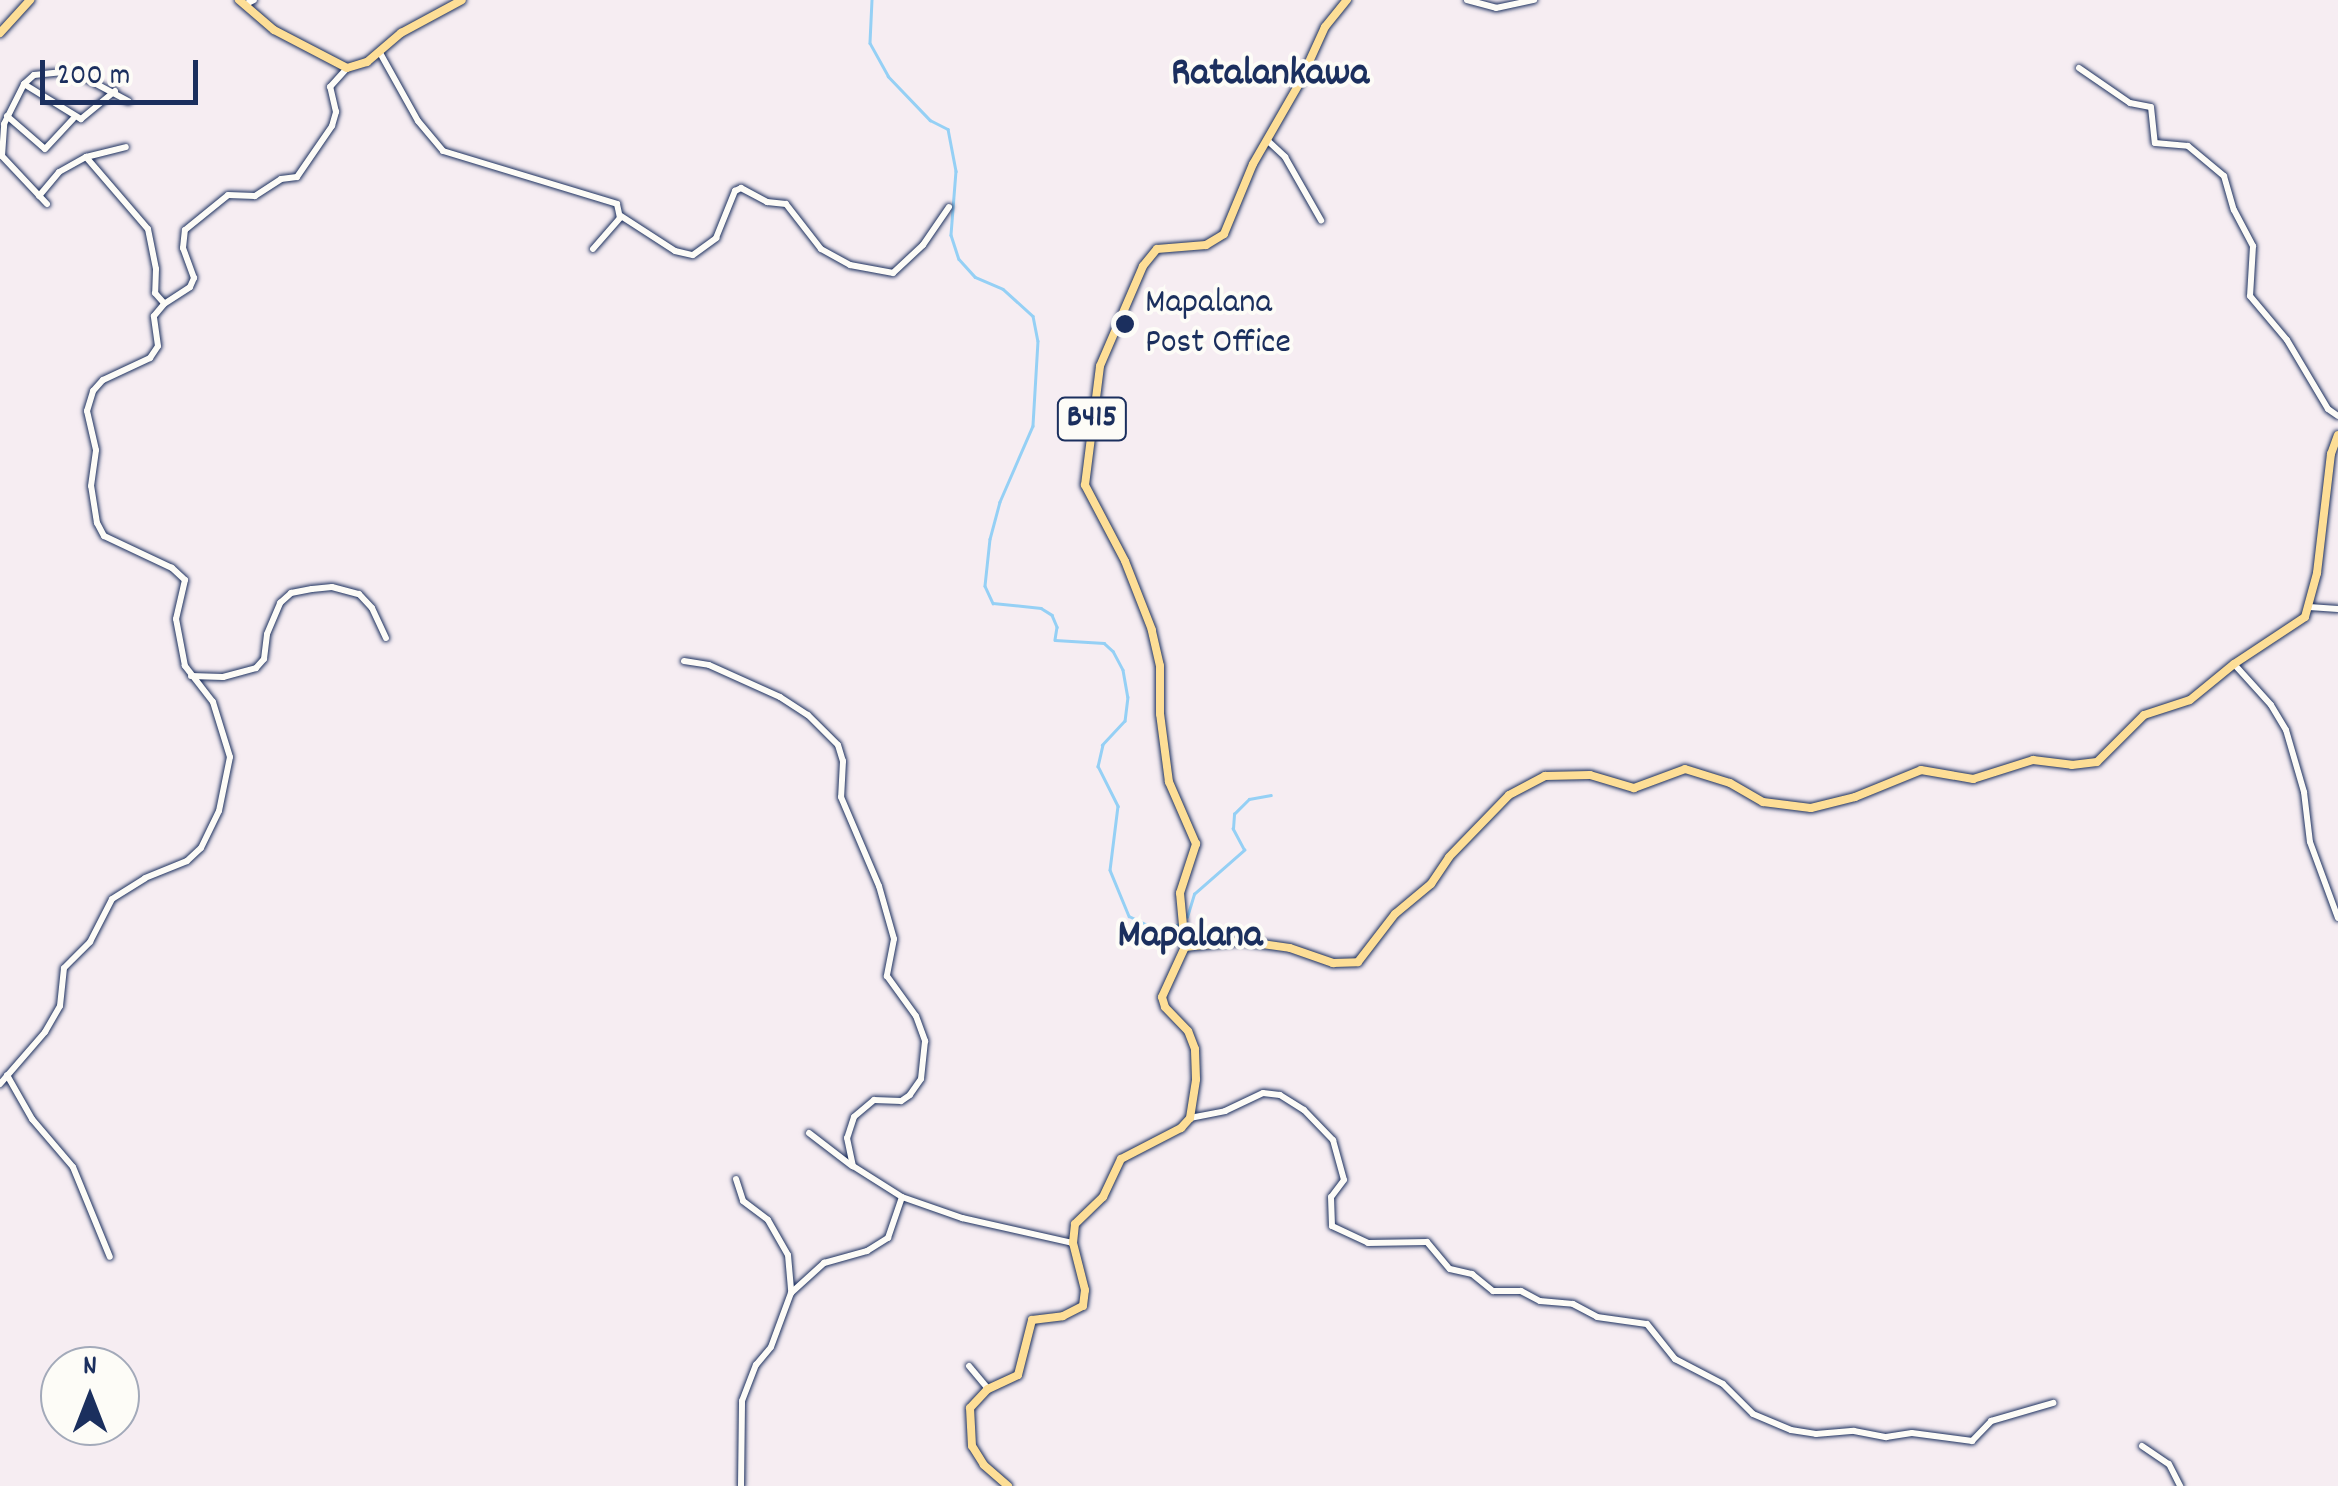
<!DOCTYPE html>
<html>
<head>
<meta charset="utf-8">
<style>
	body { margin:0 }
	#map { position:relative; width:2338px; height:1486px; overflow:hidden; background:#f6edf2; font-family:Dekko,sans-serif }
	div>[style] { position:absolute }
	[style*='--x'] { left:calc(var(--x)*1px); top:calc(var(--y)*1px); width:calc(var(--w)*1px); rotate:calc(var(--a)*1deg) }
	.stream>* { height:2.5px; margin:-1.25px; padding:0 1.25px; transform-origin:1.25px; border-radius:1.25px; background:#95d0f5 }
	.roads { filter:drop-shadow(0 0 2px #1b2f5e) drop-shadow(0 0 2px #1b2f5e) }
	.minor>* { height:6px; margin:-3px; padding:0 3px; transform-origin:3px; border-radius:3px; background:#fdfcf7 }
	.major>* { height:8px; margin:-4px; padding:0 4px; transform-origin:4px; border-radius:4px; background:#fdde96 }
	.dots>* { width:28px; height:28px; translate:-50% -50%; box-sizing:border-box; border:5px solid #fdfcf7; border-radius:50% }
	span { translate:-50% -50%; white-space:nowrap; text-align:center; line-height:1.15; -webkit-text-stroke:8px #fdfcf7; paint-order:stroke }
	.shield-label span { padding:2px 8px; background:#fdfcf7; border:2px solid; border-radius:8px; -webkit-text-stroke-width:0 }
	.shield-label { font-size:32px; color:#1b2f5e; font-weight:700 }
	.poi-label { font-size:35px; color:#1b2f5e }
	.left { translate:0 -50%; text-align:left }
	.quarter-label { font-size:40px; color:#1b2f5e; font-weight:700 }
	.north { position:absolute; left:40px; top:1346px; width:100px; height:100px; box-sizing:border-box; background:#fdfcf7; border:2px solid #a3aaba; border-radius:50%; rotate:0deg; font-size:28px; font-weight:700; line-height:40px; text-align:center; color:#1b2f5e }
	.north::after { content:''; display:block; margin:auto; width:35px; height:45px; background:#1b2f5e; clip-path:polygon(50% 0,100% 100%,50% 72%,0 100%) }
	.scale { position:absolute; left:40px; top:60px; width:158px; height:45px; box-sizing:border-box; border:5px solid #1b2f5e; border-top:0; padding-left:12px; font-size:30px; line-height:35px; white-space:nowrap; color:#1b2f5e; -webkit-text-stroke:8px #fdfcf7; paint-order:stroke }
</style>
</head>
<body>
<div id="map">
	<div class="stream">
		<i style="--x:872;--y:0;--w:43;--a:92.7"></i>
		<i style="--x:870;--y:43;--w:38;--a:61"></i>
		<i style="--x:888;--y:76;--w:61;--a:46.3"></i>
		<i style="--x:930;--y:120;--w:20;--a:27"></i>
		<i style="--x:948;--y:129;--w:43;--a:79.2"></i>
		<i style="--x:956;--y:171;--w:64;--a:94.5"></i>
		<i style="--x:951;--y:235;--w:25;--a:72"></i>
		<i style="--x:959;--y:259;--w:24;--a:48"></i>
		<i style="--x:975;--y:277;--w:30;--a:23"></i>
		<i style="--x:1003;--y:289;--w:40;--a:42"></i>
		<i style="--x:1033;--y:316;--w:25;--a:79"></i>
		<i style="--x:1038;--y:341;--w:85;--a:93.4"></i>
		<i style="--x:1033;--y:426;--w:83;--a:113.5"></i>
		<i style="--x:1000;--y:502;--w:38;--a:105"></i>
		<i style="--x:990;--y:539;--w:47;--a:96.1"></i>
		<i style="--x:985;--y:586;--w:19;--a:65"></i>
		<i style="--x:993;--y:603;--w:48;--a:5.9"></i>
		<i style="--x:1041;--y:608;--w:13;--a:32"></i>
		<i style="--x:1052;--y:615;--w:13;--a:67"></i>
		<i style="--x:1057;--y:627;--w:13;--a:99"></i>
		<i style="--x:1055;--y:640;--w:49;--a:3.5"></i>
		<i style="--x:1104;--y:643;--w:12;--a:42"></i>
		<i style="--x:1113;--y:651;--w:21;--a:62"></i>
		<i style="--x:1123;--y:670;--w:27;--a:80"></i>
		<i style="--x:1128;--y:697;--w:24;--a:97"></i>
		<i style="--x:1125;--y:721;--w:33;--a:133"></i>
		<i style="--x:1103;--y:745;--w:22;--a:103"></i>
		<i style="--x:1098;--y:766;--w:45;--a:63.4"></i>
		<i style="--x:1118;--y:806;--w:64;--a:97.1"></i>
		<i style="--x:1110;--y:870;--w:50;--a:67.6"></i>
		<i style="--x:1129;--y:916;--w:37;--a:26"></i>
		<i style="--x:1162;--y:932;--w:21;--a:-25"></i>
		<i style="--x:1187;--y:917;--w:24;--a:-73"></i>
		<i style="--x:1194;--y:894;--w:67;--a:-41.3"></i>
		<i style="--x:1244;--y:850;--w:24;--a:-118"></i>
		<i style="--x:1233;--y:829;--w:15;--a:-86"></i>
		<i style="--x:1234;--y:814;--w:21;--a:-45"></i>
		<i style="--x:1249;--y:799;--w:22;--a:-10"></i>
	</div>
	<div class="roads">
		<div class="minor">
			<i style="--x:1467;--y:0;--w:30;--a:15"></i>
			<i style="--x:1496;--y:8;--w:39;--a:-12"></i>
			<i style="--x:244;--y:5;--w:11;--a:-27"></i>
			<i style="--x:379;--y:51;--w:80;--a:60.9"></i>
			<i style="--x:418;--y:121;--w:39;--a:50"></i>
			<i style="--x:443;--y:151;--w:182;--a:16.9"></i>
			<i style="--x:617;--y:204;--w:14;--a:78"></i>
			<i style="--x:620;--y:218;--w:41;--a:131.1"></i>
			<i style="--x:2079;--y:68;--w:62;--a:34.5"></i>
			<i style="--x:2130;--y:103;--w:21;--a:11"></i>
			<i style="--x:2151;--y:107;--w:36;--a:84"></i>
			<i style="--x:2155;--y:143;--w:33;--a:5"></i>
			<i style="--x:2188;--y:146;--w:47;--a:39.8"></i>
			<i style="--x:2224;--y:176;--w:35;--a:74"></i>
			<i style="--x:2234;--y:210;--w:41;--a:62.2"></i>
			<i style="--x:2253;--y:246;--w:50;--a:93.4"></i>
			<i style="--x:2250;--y:296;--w:57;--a:49.9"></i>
			<i style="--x:2287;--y:340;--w:80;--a:59.3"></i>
			<i style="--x:2328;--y:409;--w:12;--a:35"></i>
			<i style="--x:24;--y:84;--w:67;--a:31.6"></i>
			<i style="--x:81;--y:119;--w:44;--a:-39.5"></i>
			<i style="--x:7;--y:116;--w:50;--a:41"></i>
			<i style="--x:45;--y:149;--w:41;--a:-47"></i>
			<i style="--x:1267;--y:140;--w:25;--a:43"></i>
			<i style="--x:1285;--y:157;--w:73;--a:60.3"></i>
			<i style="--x:86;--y:157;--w:95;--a:49.3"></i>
			<i style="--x:148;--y:229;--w:41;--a:78.7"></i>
			<i style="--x:156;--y:269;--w:24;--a:92"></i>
			<i style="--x:155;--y:293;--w:13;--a:48"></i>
			<i style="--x:39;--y:196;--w:31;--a:-50"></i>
			<i style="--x:59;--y:172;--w:31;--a:-29"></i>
			<i style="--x:86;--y:157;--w:41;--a:-14"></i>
			<i style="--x:47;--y:204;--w:66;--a:-133.2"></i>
			<i style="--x:2;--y:156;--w:32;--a:-86"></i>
			<i style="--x:4;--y:124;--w:45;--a:-63.4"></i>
			<i style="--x:24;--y:84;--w:13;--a:-42"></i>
			<i style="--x:34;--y:75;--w:29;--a:-6"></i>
			<i style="--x:63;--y:72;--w:25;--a:16"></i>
			<i style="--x:87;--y:79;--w:47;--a:28.2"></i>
			<i style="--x:621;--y:216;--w:64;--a:32.9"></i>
			<i style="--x:675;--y:251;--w:18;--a:13"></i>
			<i style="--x:693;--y:255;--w:29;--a:-36"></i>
			<i style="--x:716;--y:238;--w:51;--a:-68"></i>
			<i style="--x:735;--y:191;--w:7;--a:-27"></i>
			<i style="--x:741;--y:188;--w:30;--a:28"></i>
			<i style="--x:767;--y:202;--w:19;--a:6"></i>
			<i style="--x:786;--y:204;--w:57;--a:52.1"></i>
			<i style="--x:821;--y:249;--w:33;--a:29"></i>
			<i style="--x:850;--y:265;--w:44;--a:10.5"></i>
			<i style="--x:893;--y:273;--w:41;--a:-43"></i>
			<i style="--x:923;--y:245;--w:46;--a:-55.6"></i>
			<i style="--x:2309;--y:607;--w:29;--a:4"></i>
			<i style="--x:684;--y:661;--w:25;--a:9"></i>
			<i style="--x:709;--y:665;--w:78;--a:24.3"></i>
			<i style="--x:780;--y:697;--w:33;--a:33"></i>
			<i style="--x:808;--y:715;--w:42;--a:45"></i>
			<i style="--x:838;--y:745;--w:17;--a:73"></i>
			<i style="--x:843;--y:761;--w:36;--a:93"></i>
			<i style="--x:841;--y:797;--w:97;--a:66.9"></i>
			<i style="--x:879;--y:886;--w:55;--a:74.2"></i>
			<i style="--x:894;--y:939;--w:38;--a:101"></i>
			<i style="--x:887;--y:976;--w:49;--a:54.1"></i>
			<i style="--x:916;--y:1016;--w:27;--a:70"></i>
			<i style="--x:925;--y:1041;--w:38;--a:96"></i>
			<i style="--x:921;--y:1079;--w:19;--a:125"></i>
			<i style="--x:910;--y:1095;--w:11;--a:146"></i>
			<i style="--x:901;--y:1101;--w:27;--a:-178"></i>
			<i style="--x:874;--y:1100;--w:26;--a:140"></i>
			<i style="--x:854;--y:1117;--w:22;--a:108"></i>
			<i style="--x:847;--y:1138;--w:29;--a:78"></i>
			<i style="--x:853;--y:1166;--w:58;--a:32.3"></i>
			<i style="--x:902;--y:1197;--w:64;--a:19.3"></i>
			<i style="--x:962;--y:1218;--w:114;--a:12.7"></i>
			<i style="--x:2234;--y:664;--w:55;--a:47.9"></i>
			<i style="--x:2271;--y:705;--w:29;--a:59"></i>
			<i style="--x:2286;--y:730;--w:65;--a:73.8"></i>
			<i style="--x:2304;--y:792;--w:50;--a:83.2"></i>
			<i style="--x:2310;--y:842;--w:81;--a:69.8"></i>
			<i style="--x:191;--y:676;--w:32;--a:2"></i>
			<i style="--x:223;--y:677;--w:34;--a:-15"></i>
			<i style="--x:256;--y:668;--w:12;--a:-48"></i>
			<i style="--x:264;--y:659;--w:25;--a:-83"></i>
			<i style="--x:267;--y:634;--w:34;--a:-67"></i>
			<i style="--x:280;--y:603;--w:15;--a:-42"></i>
			<i style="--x:291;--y:593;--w:21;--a:-11"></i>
			<i style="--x:312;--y:589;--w:20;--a:-6"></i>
			<i style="--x:332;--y:587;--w:28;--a:15"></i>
			<i style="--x:359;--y:594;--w:19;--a:47"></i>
			<i style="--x:372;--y:608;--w:33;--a:65"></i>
			<i style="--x:7;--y:1075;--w:51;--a:60.4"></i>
			<i style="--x:32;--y:1119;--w:63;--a:49.5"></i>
			<i style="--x:73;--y:1167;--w:97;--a:67.7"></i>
			<i style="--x:0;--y:1084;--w:69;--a:-49.1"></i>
			<i style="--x:45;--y:1032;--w:30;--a:-60"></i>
			<i style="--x:60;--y:1006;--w:38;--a:-84"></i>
			<i style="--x:64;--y:968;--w:37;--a:-45"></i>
			<i style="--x:90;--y:942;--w:48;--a:-62.9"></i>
			<i style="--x:112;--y:899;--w:39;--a:-32"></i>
			<i style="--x:145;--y:878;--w:45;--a:-22"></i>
			<i style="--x:187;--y:861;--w:19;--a:-43"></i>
			<i style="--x:201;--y:848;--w:41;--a:-64.1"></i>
			<i style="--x:219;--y:811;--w:55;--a:-78.5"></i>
			<i style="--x:230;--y:757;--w:58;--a:-107.2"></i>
			<i style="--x:213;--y:702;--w:46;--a:-127.9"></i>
			<i style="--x:185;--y:666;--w:48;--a:-100.8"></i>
			<i style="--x:176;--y:619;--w:40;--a:-77"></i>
			<i style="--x:185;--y:580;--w:18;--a:-137"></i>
			<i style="--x:172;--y:568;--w:75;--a:-154.8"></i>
			<i style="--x:104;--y:536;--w:15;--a:-118"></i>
			<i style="--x:97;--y:523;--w:37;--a:-99"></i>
			<i style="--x:91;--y:486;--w:36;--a:-82"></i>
			<i style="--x:96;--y:450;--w:40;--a:-103"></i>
			<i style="--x:87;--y:411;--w:21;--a:-73"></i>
			<i style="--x:93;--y:391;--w:15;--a:-48"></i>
			<i style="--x:103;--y:380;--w:52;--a:-25.1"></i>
			<i style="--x:150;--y:358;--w:14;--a:-56"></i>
			<i style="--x:158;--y:346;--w:30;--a:-98"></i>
			<i style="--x:154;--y:316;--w:16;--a:-50"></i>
			<i style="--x:164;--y:304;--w:31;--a:-33"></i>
			<i style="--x:190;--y:287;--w:10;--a:-66"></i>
			<i style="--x:194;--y:278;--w:32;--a:-110"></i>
			<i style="--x:183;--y:248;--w:18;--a:-84"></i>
			<i style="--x:185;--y:230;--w:55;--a:-39.1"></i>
			<i style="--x:228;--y:195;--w:27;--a:2"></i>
			<i style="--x:255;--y:196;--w:31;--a:-33"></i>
			<i style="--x:281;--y:179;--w:16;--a:-7"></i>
			<i style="--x:297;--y:177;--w:62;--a:-55.5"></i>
			<i style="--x:332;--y:126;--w:15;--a:-74"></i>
			<i style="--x:336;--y:112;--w:26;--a:-103"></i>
			<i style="--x:330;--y:87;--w:25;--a:-48"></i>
			<i style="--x:1190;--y:1118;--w:36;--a:-11"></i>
			<i style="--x:1225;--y:1111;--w:42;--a:-25.3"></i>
			<i style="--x:1263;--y:1093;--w:17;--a:7"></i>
			<i style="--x:1280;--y:1095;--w:28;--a:32"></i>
			<i style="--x:1304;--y:1110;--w:42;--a:46"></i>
			<i style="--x:1333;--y:1140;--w:41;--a:74.6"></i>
			<i style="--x:1344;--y:1180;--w:21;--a:127"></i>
			<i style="--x:1331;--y:1197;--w:29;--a:88"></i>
			<i style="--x:1332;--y:1226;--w:40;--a:25"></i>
			<i style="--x:1368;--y:1243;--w:59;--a:-1"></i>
			<i style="--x:1427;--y:1242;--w:35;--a:50"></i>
			<i style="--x:1450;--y:1269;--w:23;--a:13"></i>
			<i style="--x:1472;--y:1274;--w:27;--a:39"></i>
			<i style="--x:1493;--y:1291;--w:28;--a:0"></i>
			<i style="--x:1521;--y:1291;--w:21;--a:28"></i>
			<i style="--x:1540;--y:1301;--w:33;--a:5"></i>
			<i style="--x:1573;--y:1304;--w:27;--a:28"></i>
			<i style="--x:1597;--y:1317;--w:50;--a:8"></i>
			<i style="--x:1647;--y:1324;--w:45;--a:51.3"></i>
			<i style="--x:1675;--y:1359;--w:54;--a:27.5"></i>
			<i style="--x:1723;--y:1384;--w:42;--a:45"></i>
			<i style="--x:1753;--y:1414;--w:41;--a:22.8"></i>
			<i style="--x:1791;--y:1430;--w:25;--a:9"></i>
			<i style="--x:1816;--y:1434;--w:38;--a:-5"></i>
			<i style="--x:1854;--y:1431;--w:33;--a:11"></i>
			<i style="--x:1886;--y:1437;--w:26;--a:-9"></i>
			<i style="--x:1912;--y:1433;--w:61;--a:7.6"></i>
			<i style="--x:1972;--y:1441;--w:28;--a:-46"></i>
			<i style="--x:1991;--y:1421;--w:65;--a:-16.2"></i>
			<i style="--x:809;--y:1133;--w:54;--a:37.5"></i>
			<i style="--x:736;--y:1179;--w:23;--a:72"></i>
			<i style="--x:743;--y:1201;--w:31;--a:37"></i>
			<i style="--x:768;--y:1220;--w:40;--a:60.3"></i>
			<i style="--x:788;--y:1255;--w:38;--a:85"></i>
			<i style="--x:969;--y:1366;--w:30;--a:50"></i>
			<i style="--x:2142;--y:1446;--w:32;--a:34"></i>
			<i style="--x:2169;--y:1464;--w:25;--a:63"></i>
			<i style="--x:741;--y:1486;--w:85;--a:-89.3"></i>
			<i style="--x:742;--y:1401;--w:39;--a:-69"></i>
			<i style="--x:756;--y:1365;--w:23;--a:-50"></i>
			<i style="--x:771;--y:1347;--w:58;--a:-69.7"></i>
			<i style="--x:791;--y:1293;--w:45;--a:-42.3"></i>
			<i style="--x:824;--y:1263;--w:45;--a:-15.6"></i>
			<i style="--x:867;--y:1251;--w:25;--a:-32"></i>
			<i style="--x:888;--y:1238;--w:43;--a:-71.1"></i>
		</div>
		<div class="major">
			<i style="--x:239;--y:0;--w:46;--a:40.6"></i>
			<i style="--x:274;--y:30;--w:82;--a:27.5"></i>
			<i style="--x:347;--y:68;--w:21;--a:-17"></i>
			<i style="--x:367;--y:62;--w:45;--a:-40.5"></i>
			<i style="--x:401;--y:33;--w:69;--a:-28.4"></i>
			<i style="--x:0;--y:33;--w:45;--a:-47.7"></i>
			<i style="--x:1185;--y:947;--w:56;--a:-6.1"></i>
			<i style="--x:1241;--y:941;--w:49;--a:8.1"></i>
			<i style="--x:1290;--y:948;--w:46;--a:19.2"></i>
			<i style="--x:1333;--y:963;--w:25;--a:-2"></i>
			<i style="--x:1358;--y:962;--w:61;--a:-52.4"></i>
			<i style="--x:1395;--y:914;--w:47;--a:-39.8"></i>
			<i style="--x:1431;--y:884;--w:32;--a:-56"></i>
			<i style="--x:1449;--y:857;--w:86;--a:-45.9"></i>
			<i style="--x:1509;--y:795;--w:41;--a:-27.8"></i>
			<i style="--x:1545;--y:776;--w:45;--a:-1.3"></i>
			<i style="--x:1590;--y:775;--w:46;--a:16.5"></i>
			<i style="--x:1634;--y:788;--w:54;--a:-20.4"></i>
			<i style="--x:1685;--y:769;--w:47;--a:17.3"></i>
			<i style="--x:1730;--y:783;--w:38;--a:30"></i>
			<i style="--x:1763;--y:802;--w:48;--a:7.1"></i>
			<i style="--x:1811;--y:808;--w:45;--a:-14"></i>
			<i style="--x:1855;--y:797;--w:71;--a:-22.2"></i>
			<i style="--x:1921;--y:770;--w:53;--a:9.8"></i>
			<i style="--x:1973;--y:779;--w:63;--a:-17.6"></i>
			<i style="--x:2033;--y:760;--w:39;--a:7"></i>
			<i style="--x:2072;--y:765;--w:25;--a:-7"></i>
			<i style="--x:2097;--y:762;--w:66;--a:-45"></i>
			<i style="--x:2144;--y:715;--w:48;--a:-18.1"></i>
			<i style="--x:2190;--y:700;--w:57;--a:-39.3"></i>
			<i style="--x:2234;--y:664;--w:85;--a:-33.5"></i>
			<i style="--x:2305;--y:617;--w:46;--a:-74.7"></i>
			<i style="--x:2317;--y:573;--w:120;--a:-83.3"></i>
			<i style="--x:2331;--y:454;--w:20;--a:-70"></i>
			<i style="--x:1008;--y:1486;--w:32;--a:-139"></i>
			<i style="--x:984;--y:1465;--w:22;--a:-122"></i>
			<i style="--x:972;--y:1446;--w:38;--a:-93"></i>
			<i style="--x:970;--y:1408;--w:26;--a:-47"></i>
			<i style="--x:988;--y:1389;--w:33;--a:-25"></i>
			<i style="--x:1018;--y:1375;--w:57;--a:-75.7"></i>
			<i style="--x:1032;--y:1320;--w:31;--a:-7"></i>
			<i style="--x:1063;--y:1316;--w:22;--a:-27"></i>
			<i style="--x:1083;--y:1306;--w:16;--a:-83"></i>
			<i style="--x:1085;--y:1290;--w:49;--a:-104.3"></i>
			<i style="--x:1073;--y:1243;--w:19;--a:-84"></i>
			<i style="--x:1075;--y:1224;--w:39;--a:-44"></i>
			<i style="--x:1103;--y:1197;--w:42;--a:-64.7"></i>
			<i style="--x:1121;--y:1159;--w:68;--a:-27.3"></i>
			<i style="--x:1181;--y:1128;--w:13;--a:-48"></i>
			<i style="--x:1190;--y:1118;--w:39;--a:-81"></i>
			<i style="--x:1196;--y:1079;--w:30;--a:-92"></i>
			<i style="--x:1195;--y:1049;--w:19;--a:-111"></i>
			<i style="--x:1188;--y:1031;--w:33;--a:-134"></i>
			<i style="--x:1165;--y:1007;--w:10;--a:-107"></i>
			<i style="--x:1162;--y:997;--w:55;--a:-65.3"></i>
			<i style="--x:1185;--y:947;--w:54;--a:-95.3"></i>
			<i style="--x:1180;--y:893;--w:52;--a:-71.9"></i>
			<i style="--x:1196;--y:844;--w:68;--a:-113.5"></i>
			<i style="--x:1169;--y:782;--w:69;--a:-97.5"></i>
			<i style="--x:1160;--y:714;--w:48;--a:-90"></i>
			<i style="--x:1160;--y:666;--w:37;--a:-103"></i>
			<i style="--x:1152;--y:630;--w:74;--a:-111.4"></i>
			<i style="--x:1125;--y:561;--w:86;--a:-117.8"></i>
			<i style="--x:1085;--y:485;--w:120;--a:-82.8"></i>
			<i style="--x:1100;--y:366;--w:109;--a:-66.7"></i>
			<i style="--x:1143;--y:266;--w:22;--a:-51"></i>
			<i style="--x:1157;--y:249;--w:49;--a:-4.7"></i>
			<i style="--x:1206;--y:245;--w:21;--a:-31"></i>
			<i style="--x:1224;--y:234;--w:76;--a:-67.5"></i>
			<i style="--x:1253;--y:164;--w:92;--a:-60.1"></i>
			<i style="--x:1299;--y:84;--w:63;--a:-65.5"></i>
			<i style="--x:1325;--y:27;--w:35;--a:-51"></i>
		</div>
	</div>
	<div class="dots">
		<i style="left:1125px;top:324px;background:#1b2f5e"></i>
	</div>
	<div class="shield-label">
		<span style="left:1092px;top:419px">B415</span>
	</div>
	<div class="poi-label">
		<span class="left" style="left:1145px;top:324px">Mapalana<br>Post Office</span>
	</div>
	<div class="quarter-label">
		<span style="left:1270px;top:76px">Ratalankawa</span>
		<span style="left:1190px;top:938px">Mapalana</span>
	</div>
	<div class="north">N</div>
	<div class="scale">200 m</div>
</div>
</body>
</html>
